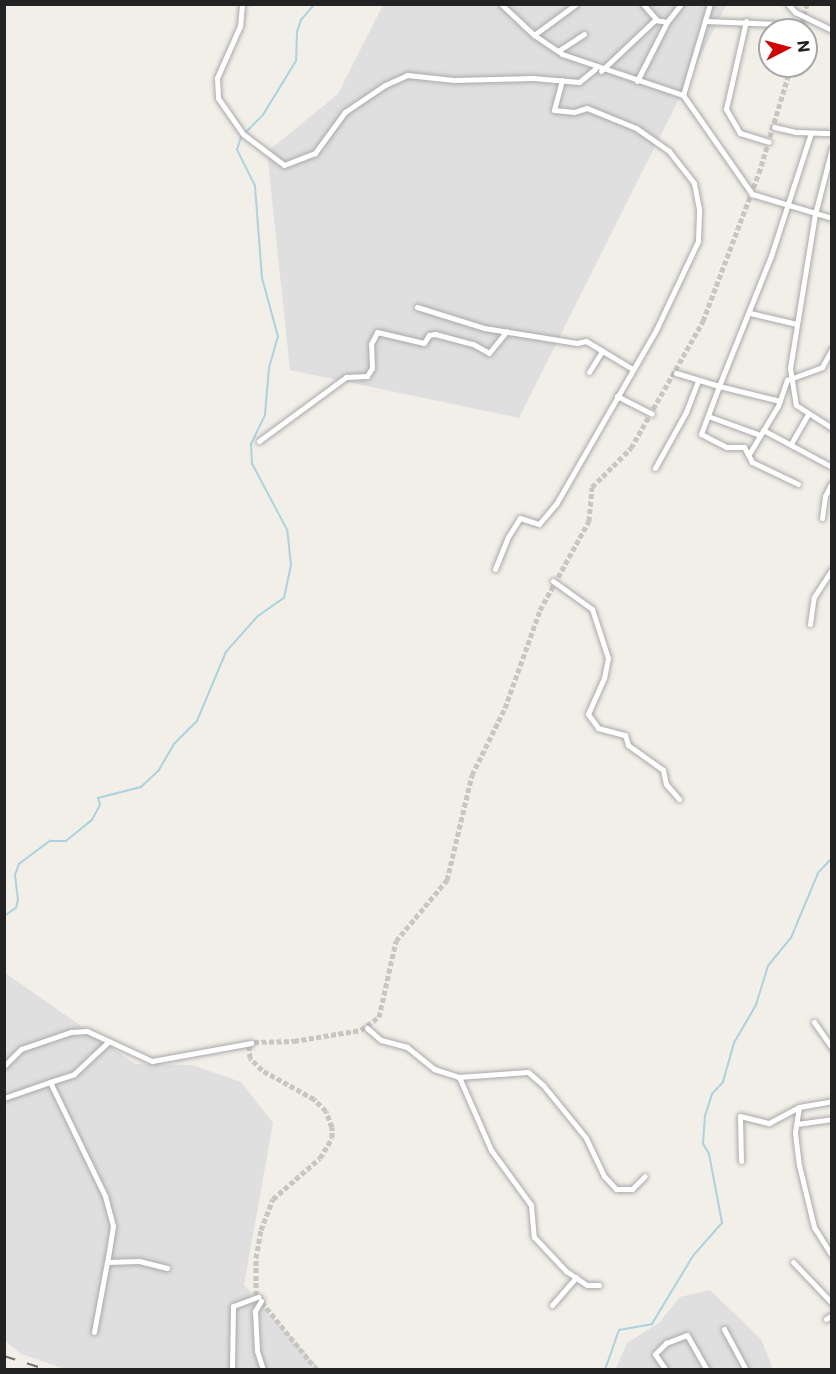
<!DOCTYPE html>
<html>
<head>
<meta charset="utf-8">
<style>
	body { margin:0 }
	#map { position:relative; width:836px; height:1374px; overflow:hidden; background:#f2efe9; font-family:Commissioner,sans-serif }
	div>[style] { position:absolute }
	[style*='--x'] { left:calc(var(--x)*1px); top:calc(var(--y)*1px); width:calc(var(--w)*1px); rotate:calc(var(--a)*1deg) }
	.residential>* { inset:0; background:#e0dfdf }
	.stream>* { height:1.5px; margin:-0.75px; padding:0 0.75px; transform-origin:0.75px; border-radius:0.75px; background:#aad3df }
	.street-tunnel>* { height:5px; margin-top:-2.5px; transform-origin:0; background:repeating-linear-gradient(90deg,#c8c6c1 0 5px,transparent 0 7.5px) }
	.roads { filter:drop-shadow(0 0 2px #a9a9a9) drop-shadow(0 0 2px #a9a9a9) }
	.street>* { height:5px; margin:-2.5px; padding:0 2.5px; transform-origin:2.5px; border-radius:2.5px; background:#fff }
	.rail>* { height:1.5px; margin-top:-0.75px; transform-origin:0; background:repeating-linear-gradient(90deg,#707070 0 12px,transparent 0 24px) }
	span { translate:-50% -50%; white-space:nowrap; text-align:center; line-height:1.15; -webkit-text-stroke:6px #fff; paint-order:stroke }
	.frame { position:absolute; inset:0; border:6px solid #222; pointer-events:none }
	.north { position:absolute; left:758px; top:18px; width:60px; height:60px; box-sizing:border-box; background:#fff; border:2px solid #a7a7a7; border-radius:50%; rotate:84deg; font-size:16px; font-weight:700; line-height:24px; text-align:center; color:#222 }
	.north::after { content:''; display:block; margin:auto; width:21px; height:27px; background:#d40000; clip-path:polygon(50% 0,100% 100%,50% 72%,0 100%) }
</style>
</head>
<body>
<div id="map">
	<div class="residential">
		<i style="clip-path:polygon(383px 5px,726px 5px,519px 418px,290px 370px,267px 152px,338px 94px)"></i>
		<i style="clip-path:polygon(4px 972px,135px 1064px,192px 1065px,241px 1082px,273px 1123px,244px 1285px,320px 1369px,65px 1369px,21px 1354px,5px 1341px)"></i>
		<i style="clip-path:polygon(710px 1290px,761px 1339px,773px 1369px,615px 1370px,627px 1343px,659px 1323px,680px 1297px)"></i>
	</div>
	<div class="stream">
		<i style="--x:245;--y:133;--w:25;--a:-45"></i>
		<i style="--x:263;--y:115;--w:63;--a:-58.6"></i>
		<i style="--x:296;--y:61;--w:29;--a:-88"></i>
		<i style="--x:297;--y:32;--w:13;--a:-72"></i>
		<i style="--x:301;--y:20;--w:21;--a:-49"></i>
		<i style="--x:4;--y:916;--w:14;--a:-34"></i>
		<i style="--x:16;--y:908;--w:8;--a:-76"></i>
		<i style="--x:18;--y:900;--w:25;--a:-97"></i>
		<i style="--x:15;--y:875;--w:12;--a:-70"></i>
		<i style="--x:19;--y:864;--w:39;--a:-37"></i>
		<i style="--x:50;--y:841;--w:16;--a:0"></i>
		<i style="--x:66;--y:841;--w:33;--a:-39"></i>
		<i style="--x:92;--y:820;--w:17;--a:-62"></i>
		<i style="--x:100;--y:805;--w:7;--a:-106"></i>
		<i style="--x:98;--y:798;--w:44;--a:-14.3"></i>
		<i style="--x:141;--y:787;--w:25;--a:-43"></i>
		<i style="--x:159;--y:770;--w:30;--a:-60"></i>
		<i style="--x:174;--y:744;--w:33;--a:-45"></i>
		<i style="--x:197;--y:721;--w:75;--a:-67.2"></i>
		<i style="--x:226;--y:652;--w:48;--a:-48.4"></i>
		<i style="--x:258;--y:616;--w:32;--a:-35"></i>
		<i style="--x:284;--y:598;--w:33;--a:-78"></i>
		<i style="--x:291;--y:566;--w:36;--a:-96"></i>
		<i style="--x:287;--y:530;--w:75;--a:-117.9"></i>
		<i style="--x:252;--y:464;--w:20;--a:-93"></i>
		<i style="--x:251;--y:444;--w:32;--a:-64"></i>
		<i style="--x:265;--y:415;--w:47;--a:-85.1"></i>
		<i style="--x:269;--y:368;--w:32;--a:-74"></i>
		<i style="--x:278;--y:337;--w:61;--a:-105.2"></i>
		<i style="--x:262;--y:278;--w:92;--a:-94.4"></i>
		<i style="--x:255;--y:186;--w:40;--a:-116.6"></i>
		<i style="--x:237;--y:150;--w:14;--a:-73"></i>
		<i style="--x:605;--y:1370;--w:42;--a:-70.7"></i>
		<i style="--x:619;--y:1330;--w:34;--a:-10"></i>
		<i style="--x:652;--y:1324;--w:79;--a:-58.9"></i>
		<i style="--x:693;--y:1256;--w:44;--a:-48.7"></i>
		<i style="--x:722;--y:1223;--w:70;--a:-100.7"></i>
		<i style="--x:709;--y:1154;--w:12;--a:-121"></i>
		<i style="--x:703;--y:1144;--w:28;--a:-86"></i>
		<i style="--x:705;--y:1116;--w:23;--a:-72"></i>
		<i style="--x:712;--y:1094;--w:16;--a:-47"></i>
		<i style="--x:723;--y:1082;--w:41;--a:-74.2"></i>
		<i style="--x:734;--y:1043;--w:44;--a:-59.9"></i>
		<i style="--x:756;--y:1005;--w:41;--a:-72.9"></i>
		<i style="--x:768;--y:966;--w:36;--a:-51"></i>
		<i style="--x:791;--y:938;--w:70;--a:-67.4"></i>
		<i style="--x:818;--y:873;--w:21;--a:-47"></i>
	</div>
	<div class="street-tunnel">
		<i style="--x:800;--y:30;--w:27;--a:-75"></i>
		<i style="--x:317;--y:1370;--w:97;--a:-129.1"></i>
		<i style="--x:256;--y:1295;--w:37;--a:-90"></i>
		<i style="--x:256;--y:1258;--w:28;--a:-80"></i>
		<i style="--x:261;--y:1230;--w:33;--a:-69"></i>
		<i style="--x:273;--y:1199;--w:62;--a:-41.1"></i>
		<i style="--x:320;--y:1158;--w:23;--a:-59"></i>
		<i style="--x:332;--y:1138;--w:11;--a:-90"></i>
		<i style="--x:332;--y:1127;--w:17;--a:-111"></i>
		<i style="--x:326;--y:1111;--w:17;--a:-135"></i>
		<i style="--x:314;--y:1099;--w:60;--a:-150.9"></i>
		<i style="--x:262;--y:1070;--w:17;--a:-135"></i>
		<i style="--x:250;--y:1058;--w:12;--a:-95"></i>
		<i style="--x:249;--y:1046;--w:6;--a:-39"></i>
		<i style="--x:254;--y:1042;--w:40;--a:-1.4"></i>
		<i style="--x:294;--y:1041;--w:68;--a:-9.3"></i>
		<i style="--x:361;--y:1030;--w:22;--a:-36"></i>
		<i style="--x:379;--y:1017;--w:78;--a:-77.4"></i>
		<i style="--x:396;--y:941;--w:80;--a:-50.1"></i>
		<i style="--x:447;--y:880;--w:108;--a:-76.6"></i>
		<i style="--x:472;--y:775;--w:75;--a:-63.8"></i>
		<i style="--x:505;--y:708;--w:104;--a:-70.3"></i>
		<i style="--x:540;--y:610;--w:102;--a:-61.2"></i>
		<i style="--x:589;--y:521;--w:34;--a:-85"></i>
		<i style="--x:592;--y:487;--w:55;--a:-45"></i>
		<i style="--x:631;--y:448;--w:146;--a:-60.4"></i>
		<i style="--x:703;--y:321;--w:158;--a:-69.3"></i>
		<i style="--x:759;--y:173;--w:112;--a:-73.3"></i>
	</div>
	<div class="roads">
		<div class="street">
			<i style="--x:242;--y:4;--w:22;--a:95"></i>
			<i style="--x:240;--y:26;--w:57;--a:113.9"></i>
			<i style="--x:217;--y:78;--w:20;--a:87"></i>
			<i style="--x:218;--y:98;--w:44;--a:55.2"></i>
			<i style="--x:243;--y:134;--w:51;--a:37.1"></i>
			<i style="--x:284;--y:165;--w:33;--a:-21"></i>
			<i style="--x:315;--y:153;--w:51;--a:-53.8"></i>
			<i style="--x:345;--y:112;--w:48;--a:-34"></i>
			<i style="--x:385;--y:85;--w:24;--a:-24"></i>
			<i style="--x:407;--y:75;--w:47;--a:6.1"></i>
			<i style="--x:454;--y:80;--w:79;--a:-1.5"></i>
			<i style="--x:533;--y:78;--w:46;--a:5"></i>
			<i style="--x:579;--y:82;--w:21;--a:-39"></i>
			<i style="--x:501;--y:4;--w:45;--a:43.2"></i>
			<i style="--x:534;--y:35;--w:34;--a:34"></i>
			<i style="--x:562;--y:54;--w:128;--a:18.7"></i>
			<i style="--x:683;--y:95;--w:121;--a:55.1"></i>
			<i style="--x:752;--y:194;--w:84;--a:16.7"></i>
			<i style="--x:643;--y:4;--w:20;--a:49"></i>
			<i style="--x:788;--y:4;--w:11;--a:49"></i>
			<i style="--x:795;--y:12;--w:41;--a:25.9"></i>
			<i style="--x:705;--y:21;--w:97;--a:2.4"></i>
			<i style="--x:746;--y:21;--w:90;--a:102.8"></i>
			<i style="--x:726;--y:109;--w:28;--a:60"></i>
			<i style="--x:740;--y:133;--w:30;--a:17"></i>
			<i style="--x:534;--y:35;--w:52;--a:-36.4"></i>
			<i style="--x:558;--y:51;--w:31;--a:-33"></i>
			<i style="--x:601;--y:71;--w:74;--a:-43.4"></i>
			<i style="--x:655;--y:20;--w:12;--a:9"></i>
			<i style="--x:667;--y:22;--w:23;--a:-52"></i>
			<i style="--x:637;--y:81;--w:66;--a:-63"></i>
			<i style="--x:683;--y:95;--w:95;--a:-73.5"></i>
			<i style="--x:774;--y:127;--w:23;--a:13"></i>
			<i style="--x:796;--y:132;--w:36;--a:2"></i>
			<i style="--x:832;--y:148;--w:68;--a:104.4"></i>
			<i style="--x:815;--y:214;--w:156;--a:99.2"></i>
			<i style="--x:790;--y:368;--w:37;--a:81"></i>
			<i style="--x:796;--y:405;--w:43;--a:32.6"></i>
			<i style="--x:417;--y:307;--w:70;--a:17.4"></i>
			<i style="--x:484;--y:328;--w:94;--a:9.2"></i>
			<i style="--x:577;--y:343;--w:9;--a:-13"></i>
			<i style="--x:586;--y:341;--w:52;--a:31"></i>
			<i style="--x:750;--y:313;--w:48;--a:13.2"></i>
			<i style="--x:589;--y:372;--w:25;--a:-58"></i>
			<i style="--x:676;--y:373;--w:45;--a:16.8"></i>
			<i style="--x:719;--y:386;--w:140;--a:-68.2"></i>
			<i style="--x:771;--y:256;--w:129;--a:-72"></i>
			<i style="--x:617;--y:396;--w:39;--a:27"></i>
			<i style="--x:780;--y:401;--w:63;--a:-166.2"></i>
			<i style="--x:719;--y:386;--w:51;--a:110.6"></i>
			<i style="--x:701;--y:434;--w:28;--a:27"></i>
			<i style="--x:726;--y:447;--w:18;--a:0"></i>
			<i style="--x:744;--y:447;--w:17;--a:62"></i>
			<i style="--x:752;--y:462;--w:51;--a:25.6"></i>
			<i style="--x:708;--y:416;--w:55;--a:20.1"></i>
			<i style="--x:763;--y:430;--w:78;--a:28.2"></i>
			<i style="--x:259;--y:441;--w:108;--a:-36.3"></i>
			<i style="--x:346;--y:377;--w:21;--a:-3"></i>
			<i style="--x:367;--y:376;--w:9;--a:-58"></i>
			<i style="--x:372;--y:368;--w:24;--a:-92"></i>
			<i style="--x:371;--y:344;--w:13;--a:-63"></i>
			<i style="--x:377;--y:332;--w:48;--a:13.2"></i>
			<i style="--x:424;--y:343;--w:9;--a:-58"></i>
			<i style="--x:429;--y:335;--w:6;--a:-9"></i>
			<i style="--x:435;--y:334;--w:39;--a:15"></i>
			<i style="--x:473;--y:344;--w:18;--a:29"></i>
			<i style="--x:489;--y:353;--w:28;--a:-51"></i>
			<i style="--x:792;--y:442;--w:32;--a:-60"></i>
			<i style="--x:749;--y:454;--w:56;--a:-58.9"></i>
			<i style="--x:778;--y:406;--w:28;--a:-71"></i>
			<i style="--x:787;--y:380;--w:37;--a:-20"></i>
			<i style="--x:822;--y:367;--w:21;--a:-61"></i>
			<i style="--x:655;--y:468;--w:64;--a:-61"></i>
			<i style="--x:686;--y:412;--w:33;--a:-69"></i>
			<i style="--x:822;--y:518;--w:22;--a:-82"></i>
			<i style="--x:825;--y:496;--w:15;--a:-62"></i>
			<i style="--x:495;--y:569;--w:35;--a:-68"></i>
			<i style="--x:508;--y:537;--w:22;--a:-58"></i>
			<i style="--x:520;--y:518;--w:20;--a:18"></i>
			<i style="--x:539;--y:524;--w:26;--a:-50"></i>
			<i style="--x:556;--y:504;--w:201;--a:-60.1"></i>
			<i style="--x:656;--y:330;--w:98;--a:-64.7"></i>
			<i style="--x:698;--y:241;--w:32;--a:-88"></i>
			<i style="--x:699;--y:209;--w:26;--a:-101"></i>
			<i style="--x:694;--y:183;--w:41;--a:-128"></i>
			<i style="--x:669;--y:151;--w:40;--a:-145.1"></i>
			<i style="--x:636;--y:128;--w:53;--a:-157.8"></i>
			<i style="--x:587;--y:108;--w:14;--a:163"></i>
			<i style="--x:574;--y:112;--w:20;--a:-174"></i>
			<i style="--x:554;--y:110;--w:31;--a:-75"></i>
			<i style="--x:553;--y:581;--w:48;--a:35.7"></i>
			<i style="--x:592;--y:609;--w:52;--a:71.9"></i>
			<i style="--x:608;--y:658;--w:20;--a:101"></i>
			<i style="--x:604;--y:678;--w:39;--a:114"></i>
			<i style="--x:588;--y:714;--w:17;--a:54"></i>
			<i style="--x:598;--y:728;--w:28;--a:15"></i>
			<i style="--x:625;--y:735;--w:10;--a:73"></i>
			<i style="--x:628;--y:745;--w:43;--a:35.5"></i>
			<i style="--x:663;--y:770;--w:14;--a:78"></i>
			<i style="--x:666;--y:784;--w:20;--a:49"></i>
			<i style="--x:810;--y:624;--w:27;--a:-82"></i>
			<i style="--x:814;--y:597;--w:33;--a:-57"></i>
			<i style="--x:814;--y:1022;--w:32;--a:55"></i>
			<i style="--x:367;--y:1028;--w:18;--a:41"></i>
			<i style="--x:381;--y:1040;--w:27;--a:15"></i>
			<i style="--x:407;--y:1047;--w:35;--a:39"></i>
			<i style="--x:434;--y:1069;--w:25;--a:18"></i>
			<i style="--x:458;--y:1077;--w:70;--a:-4.1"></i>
			<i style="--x:528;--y:1072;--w:20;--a:41"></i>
			<i style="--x:543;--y:1085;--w:68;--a:50.9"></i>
			<i style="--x:586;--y:1138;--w:42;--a:64.7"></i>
			<i style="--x:604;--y:1176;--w:18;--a:47"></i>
			<i style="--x:616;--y:1189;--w:16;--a:0"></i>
			<i style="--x:632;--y:1189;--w:18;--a:-45"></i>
			<i style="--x:4;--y:1066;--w:24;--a:-45"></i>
			<i style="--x:21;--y:1049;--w:53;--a:-18.8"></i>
			<i style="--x:71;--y:1032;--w:16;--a:-4"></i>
			<i style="--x:87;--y:1031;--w:72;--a:24.8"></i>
			<i style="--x:152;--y:1061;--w:101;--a:-10.3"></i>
			<i style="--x:459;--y:1077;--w:80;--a:66.3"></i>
			<i style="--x:491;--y:1150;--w:68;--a:54"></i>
			<i style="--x:531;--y:1205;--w:32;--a:85"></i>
			<i style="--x:534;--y:1237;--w:47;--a:46.7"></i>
			<i style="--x:566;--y:1271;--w:25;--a:34"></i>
			<i style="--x:587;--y:1285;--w:12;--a:0"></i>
			<i style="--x:50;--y:1082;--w:25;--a:-18"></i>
			<i style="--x:74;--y:1074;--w:48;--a:-43.3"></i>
			<i style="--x:4;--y:1098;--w:49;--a:-19.2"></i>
			<i style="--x:50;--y:1082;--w:127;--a:64.2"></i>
			<i style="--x:105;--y:1196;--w:31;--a:75"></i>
			<i style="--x:113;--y:1226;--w:36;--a:99"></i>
			<i style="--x:107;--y:1262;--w:32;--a:-2"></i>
			<i style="--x:139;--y:1261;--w:29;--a:14"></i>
			<i style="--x:799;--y:1107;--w:26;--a:99"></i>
			<i style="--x:795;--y:1133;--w:32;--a:83"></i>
			<i style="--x:799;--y:1165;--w:64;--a:76.4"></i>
			<i style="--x:814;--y:1227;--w:34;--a:58"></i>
			<i style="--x:797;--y:1124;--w:35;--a:-8"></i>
			<i style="--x:741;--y:1161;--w:45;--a:-91.3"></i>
			<i style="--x:740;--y:1116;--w:30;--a:14"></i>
			<i style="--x:769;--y:1123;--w:34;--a:-28"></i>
			<i style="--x:799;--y:1107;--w:34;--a:-10"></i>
			<i style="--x:793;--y:1262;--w:57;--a:46.4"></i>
			<i style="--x:261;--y:1301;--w:12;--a:121"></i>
			<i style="--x:255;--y:1311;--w:40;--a:87.1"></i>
			<i style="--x:257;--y:1351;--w:20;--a:72"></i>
			<i style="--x:552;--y:1305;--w:37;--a:-49"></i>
			<i style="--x:826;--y:1319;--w:7;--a:-34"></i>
			<i style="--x:724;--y:1329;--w:47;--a:61.8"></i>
			<i style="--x:94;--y:1332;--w:71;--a:-79.5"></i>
			<i style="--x:232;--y:1370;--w:64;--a:-89.1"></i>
			<i style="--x:233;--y:1306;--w:27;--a:-20"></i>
			<i style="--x:666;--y:1370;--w:19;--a:-125"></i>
			<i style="--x:655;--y:1354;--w:16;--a:-45"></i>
			<i style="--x:666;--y:1343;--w:22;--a:-21"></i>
			<i style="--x:687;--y:1335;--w:40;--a:60.3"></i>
		</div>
	</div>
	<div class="rail">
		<i style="--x:4;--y:1356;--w:46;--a:17.7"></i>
	</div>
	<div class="frame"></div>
	<div class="north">N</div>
</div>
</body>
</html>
